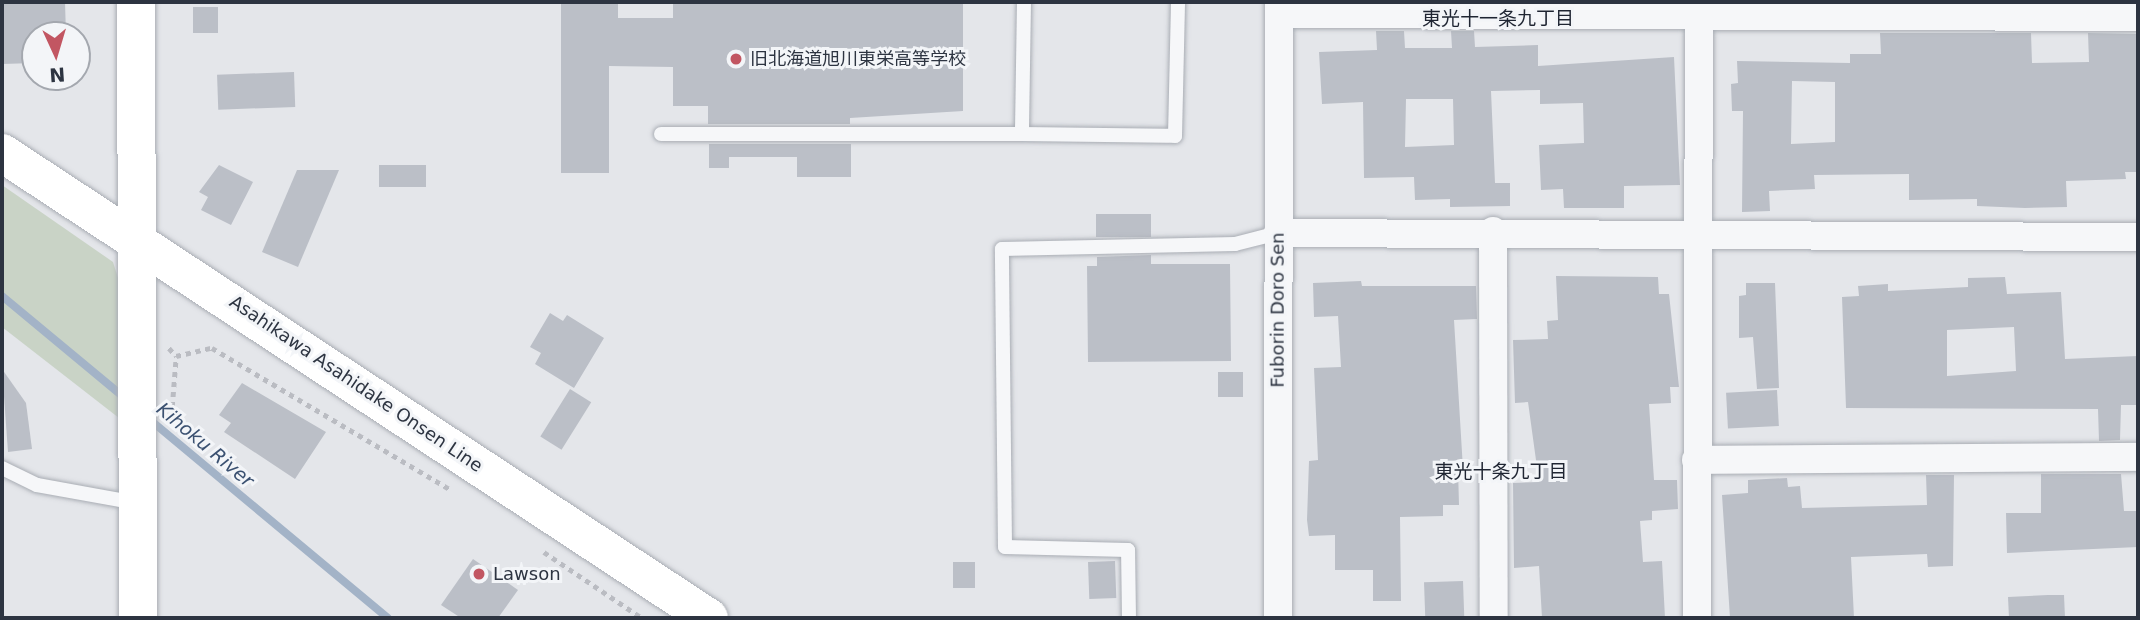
<!DOCTYPE html>
<html>
<head>
<meta charset="utf-8">
<style>
	body { margin:0 }
	#map { position:relative; width:2140px; height:620px; overflow:hidden; background:#e4e6ea; font-family:"DejaVu Sans","Noto Sans JP",sans-serif }
	div>[style] { position:absolute }
	[style*='--x'] { left:calc(var(--x)*1px); top:calc(var(--y)*1px); width:calc(var(--w)*1px); rotate:calc(var(--a)*1deg) }
	.green>* { inset:0; background:#c9d3c6 }
	.stream>* { height:8px; margin:-4px; padding:0 4px; transform-origin:4px; border-radius:4px; background:#a3b3c7 }
	.building>* { inset:0; background:#bbbfc7; transform-origin:0 0 }
	.path>* { height:4.5px; margin-top:-2.25px; transform-origin:0; background:repeating-linear-gradient(90deg,#babcc2 0 5px,transparent 0 10px) }
	.roads { filter:drop-shadow(0 0 2px #a9adb4) drop-shadow(0 0 2px #a9adb4) }
	.lane>* { height:14px; margin:-7px; padding:0 7px; transform-origin:7px; border-radius:7px; background:#f6f7f9 }
	.street>* { height:28px; margin:-14px; padding:0 14px; transform-origin:14px; border-radius:14px; background:#f6f7f9 }
	.secondary>* { height:38px; margin:-19px; padding:0 19px; transform-origin:19px; border-radius:19px; background:#fff }
	.dots>* { width:19px; height:19px; translate:-50% -50%; box-sizing:border-box; border:4px solid #f3f5f8; border-radius:50% }
	span { translate:-50% -50%; white-space:nowrap; text-align:center; line-height:1.15; -webkit-text-stroke:6px #f3f5f8; paint-order:stroke }
	.poi-label { font-size:18px; color:#2d3441 }
	.left { translate:0 -50%; text-align:left }
	.street-label { font-size:18px; color:#2d3441 }
	.neighbourhood-label { font-size:19px; color:#1f2532 }
	.water-label { font-size:19px; color:#3b5171; font-style:italic }
	.frame { position:absolute; inset:0; border:4px solid #2d3441; pointer-events:none }
	.north { position:absolute; left:21px; top:21px; width:70px; height:70px; box-sizing:border-box; background:#f3f5f8; border:2px solid #a4a8af; border-radius:50%; rotate:176deg; font-size:19px; font-weight:700; line-height:28px; text-align:center; color:#2d3441 }
	.north::after { content:''; display:block; margin:auto; width:24px; height:32px; background:#c25662; clip-path:polygon(50% 0,100% 100%,50% 72%,0 100%) }
</style>
</head>
<body>
<div id="map">
	<div class="green">
		<i style="clip-path:polygon(2px 185px,113px 262px,119px 281px,119px 418px,2px 327px)"></i>
	</div>
	<div class="stream">
		<i style="--x:2;--y:296;--w:161;--a:39.7"></i>
		<i style="--x:149;--y:419;--w:311;--a:39.8"></i>
	</div>
	<div class="building">
		<i style="clip-path:polygon(2px 2px,65px 2px,66px 35px,35px 35px,35px 63px,2px 64px)"></i>
		<i style="clip-path:polygon(561px 2px,618px 2px,618px 18px,673px 18px,673px 2px,963px 3px,963px 111px,850px 118px,850px 124px,708px 124px,708px 106px,673px 106px,673px 67px,609px 66px,609px 173px,561px 173px)"></i>
		<i style="left:193px;top:7px;width:25px;height:26px"></i>
		<i style="clip-path:polygon(evenodd,1376px 31px,1404px 31px,1405px 48px,1452px 48px,1451px 31px,1474px 31px,1475px 47px,1538px 45px,1538px 66px,1674px 57px,1680px 185px,1624px 186px,1624px 208px,1564px 208px,1563px 189px,1541px 190px,1539px 145px,1584px 143px,1583px 103px,1540px 104px,1540px 90px,1491px 91px,1495px 183px,1510px 183px,1510px 206px,1450px 207px,1450px 199px,1415px 200px,1414px 177px,1364px 178px,1363px 102px,1322px 104px,1319px 52px,1377px 50px,1376px 31px,1406px 99px,1453px 99px,1454px 145px,1405px 147px,1406px 99px)"></i>
		<i style="clip-path:polygon(evenodd,1880px 33px,2031px 33px,2032px 63px,2089px 62px,2088px 33px,2138px 34px,2138px 172px,2125px 172px,2126px 179px,2066px 181px,2067px 207px,2025px 208px,1977px 206px,1977px 199px,1909px 200px,1909px 174px,1814px 175px,1815px 189px,1769px 191px,1770px 211px,1742px 212px,1743px 111px,1732px 111px,1731px 84px,1738px 83px,1737px 61px,1850px 63px,1850px 54px,1881px 54px,1880px 33px,1792px 81px,1835px 82px,1835px 142px,1791px 144px,1792px 81px)"></i>
		<i style="left:294px;top:72px;width:35px;height:77px;rotate:88deg"></i>
		<i style="clip-path:polygon(709px 144px,851px 144px,851px 177px,797px 177px,797px 157px,729px 157px,729px 168px,709px 168px)"></i>
		<i style="clip-path:polygon(219px 165px,253px 182px,231px 225px,201px 210px,208px 197px,199px 192px)"></i>
		<i style="left:379px;top:165px;width:47px;height:22px"></i>
		<i style="clip-path:polygon(297px 170px,339px 170px,298px 267px,262px 252px)"></i>
		<i style="left:1096px;top:214px;width:55px;height:23px"></i>
		<i style="clip-path:polygon(1151px 255px,1151px 264px,1230px 264px,1231px 361px,1088px 362px,1087px 266px,1097px 266px,1097px 257px)"></i>
		<i style="clip-path:polygon(1556px 276px,1658px 277px,1659px 294px,1669px 294px,1679px 387px,1670px 387px,1671px 403px,1649px 404px,1654px 480px,1677px 480px,1678px 509px,1652px 511px,1652px 520px,1640px 521px,1643px 562px,1662px 561px,1665px 618px,1542px 618px,1539px 566px,1514px 568px,1513px 483px,1539px 482px,1528px 402px,1515px 403px,1513px 340px,1548px 339px,1547px 321px,1558px 320px)"></i>
		<i style="clip-path:polygon(evenodd,2005px 277px,2007px 294px,2061px 292px,2065px 359px,2138px 356px,2138px 405px,2121px 405px,2120px 440px,2099px 441px,2098px 409px,1846px 408px,1842px 297px,1859px 296px,1858px 286px,1888px 284px,1888px 291px,1968px 287px,1968px 278px,2005px 277px,2014px 327px,2016px 371px,1947px 376px,1947px 330px,2014px 327px)"></i>
		<i style="clip-path:polygon(1361px 281px,1362px 286px,1476px 286px,1477px 319px,1454px 320px,1463px 469px,1458px 469px,1459px 505px,1443px 505px,1443px 516px,1400px 517px,1401px 601px,1373px 601px,1373px 570px,1335px 570px,1335px 535px,1309px 536px,1307px 520px,1309px 461px,1318px 460px,1314px 368px,1341px 367px,1338px 316px,1314px 317px,1313px 283px)"></i>
		<i style="clip-path:polygon(1746px 283px,1775px 283px,1779px 388px,1757px 389px,1753px 337px,1739px 338px,1739px 296px,1746px 295px)"></i>
		<i style="clip-path:polygon(550px 313px,563px 321px,567px 315px,604px 338px,574px 388px,535px 364px,541px 353px,530px 347px)"></i>
		<i style="clip-path:polygon(2px 369px,26px 403px,32px 449px,8px 452px)"></i>
		<i style="left:1218px;top:372px;width:25px;height:25px"></i>
		<i style="clip-path:polygon(242px 383px,326px 432px,295px 479px,224px 432px,231px 423px,219px 415px)"></i>
		<i style="left:570px;top:389px;width:25px;height:56px;rotate:32deg"></i>
		<i style="left:1777px;top:390px;width:36px;height:51px;rotate:87deg"></i>
		<i style="clip-path:polygon(2041px 474px,2121px 474px,2124px 511px,2138px 511px,2138px 547px,2007px 553px,2006px 513px,2041px 513px)"></i>
		<i style="clip-path:polygon(1926px 475px,1954px 475px,1953px 566px,1928px 567px,1927px 554px,1851px 557px,1854px 618px,1730px 618px,1722px 495px,1748px 493px,1748px 480px,1787px 478px,1788px 487px,1800px 486px,1802px 508px,1927px 505px)"></i>
		<i style="clip-path:polygon(473px 559px,518px 590px,498px 618px,461px 618px,441px 605px)"></i>
		<i style="left:1115px;top:561px;width:37px;height:27px;rotate:88deg"></i>
		<i style="left:953px;top:562px;width:22px;height:26px"></i>
		<i style="left:1463px;top:581px;width:37px;height:39px;rotate:88deg"></i>
		<i style="clip-path:polygon(2048px 595px,2064px 595px,2065px 618px,2009px 618px,2008px 597px)"></i>
	</div>
	<div class="path">
		<i style="--x:169;--y:348;--w:11;--a:49"></i>
		<i style="--x:176;--y:356;--w:37;--a:-13"></i>
		<i style="--x:212;--y:348;--w:276;--a:30.7"></i>
		<i style="--x:172;--y:407;--w:51;--a:-85.5"></i>
		<i style="--x:544;--y:552;--w:118;--a:34"></i>
	</div>
	<div class="roads">
		<div class="lane">
			<i style="--x:1024;--y:2;--w:132;--a:90.9"></i>
			<i style="--x:1022;--y:134;--w:153;--a:0.7"></i>
			<i style="--x:1175;--y:136;--w:134;--a:-88.7"></i>
			<i style="--x:661;--y:134;--w:361;--a:0"></i>
			<i style="--x:2;--y:468;--w:39;--a:26"></i>
			<i style="--x:37;--y:485;--w:102;--a:10.2"></i>
			<i style="--x:1129;--y:618;--w:68;--a:-90.8"></i>
			<i style="--x:1128;--y:550;--w:123;--a:-178.6"></i>
			<i style="--x:1005;--y:547;--w:298;--a:-90.6"></i>
			<i style="--x:1002;--y:249;--w:233;--a:-1.2"></i>
			<i style="--x:1235;--y:244;--w:44;--a:-14.3"></i>
		</div>
		<div class="street">
			<i style="--x:1279;--y:14;--w:859;--a:0.2"></i>
			<i style="--x:1493;--y:231;--w:387;--a:89.9"></i>
			<i style="--x:1278;--y:233;--w:860;--a:0.27"></i>
			<i style="--x:1696;--y:460;--w:442;--a:-0.4"></i>
			<i style="--x:1278;--y:618;--w:616;--a:-89.91"></i>
			<i style="--x:1697;--y:618;--w:616;--a:-89.81"></i>
		</div>
		<div class="secondary">
			<i style="--x:136;--y:2;--w:616;--a:89.81"></i>
			<i style="--x:2;--y:153;--w:846;--a:33.33"></i>
		</div>
	</div>
	<div class="dots">
		<i style="left:736px;top:59px;background:#c25662"></i>
		<i style="left:479px;top:574px;background:#c25662"></i>
	</div>
	<div class="poi-label">
		<span class="left" style="left:750px;top:59px">旧北海道旭川東栄高等学校</span>
		<span class="left" style="left:493px;top:574px">Lawson</span>
	</div>
	<div class="street-label">
		<span style="left:1278px;top:310px;rotate:-90deg">Fuborin Doro Sen</span>
		<span style="left:356px;top:384px;rotate:34deg">Asahikawa Asahidake Onsen Line</span>
	</div>
	<div class="neighbourhood-label">
		<span style="left:1498px;top:19px">東光十一条九丁目</span>
		<span style="left:1501px;top:472px">東光十条九丁目</span>
	</div>
	<div class="water-label">
		<span style="left:205px;top:445px;rotate:40deg">Kihoku River</span>
	</div>
	<div class="frame"></div>
	<div class="north">N</div>
</div>
</body>
</html>
